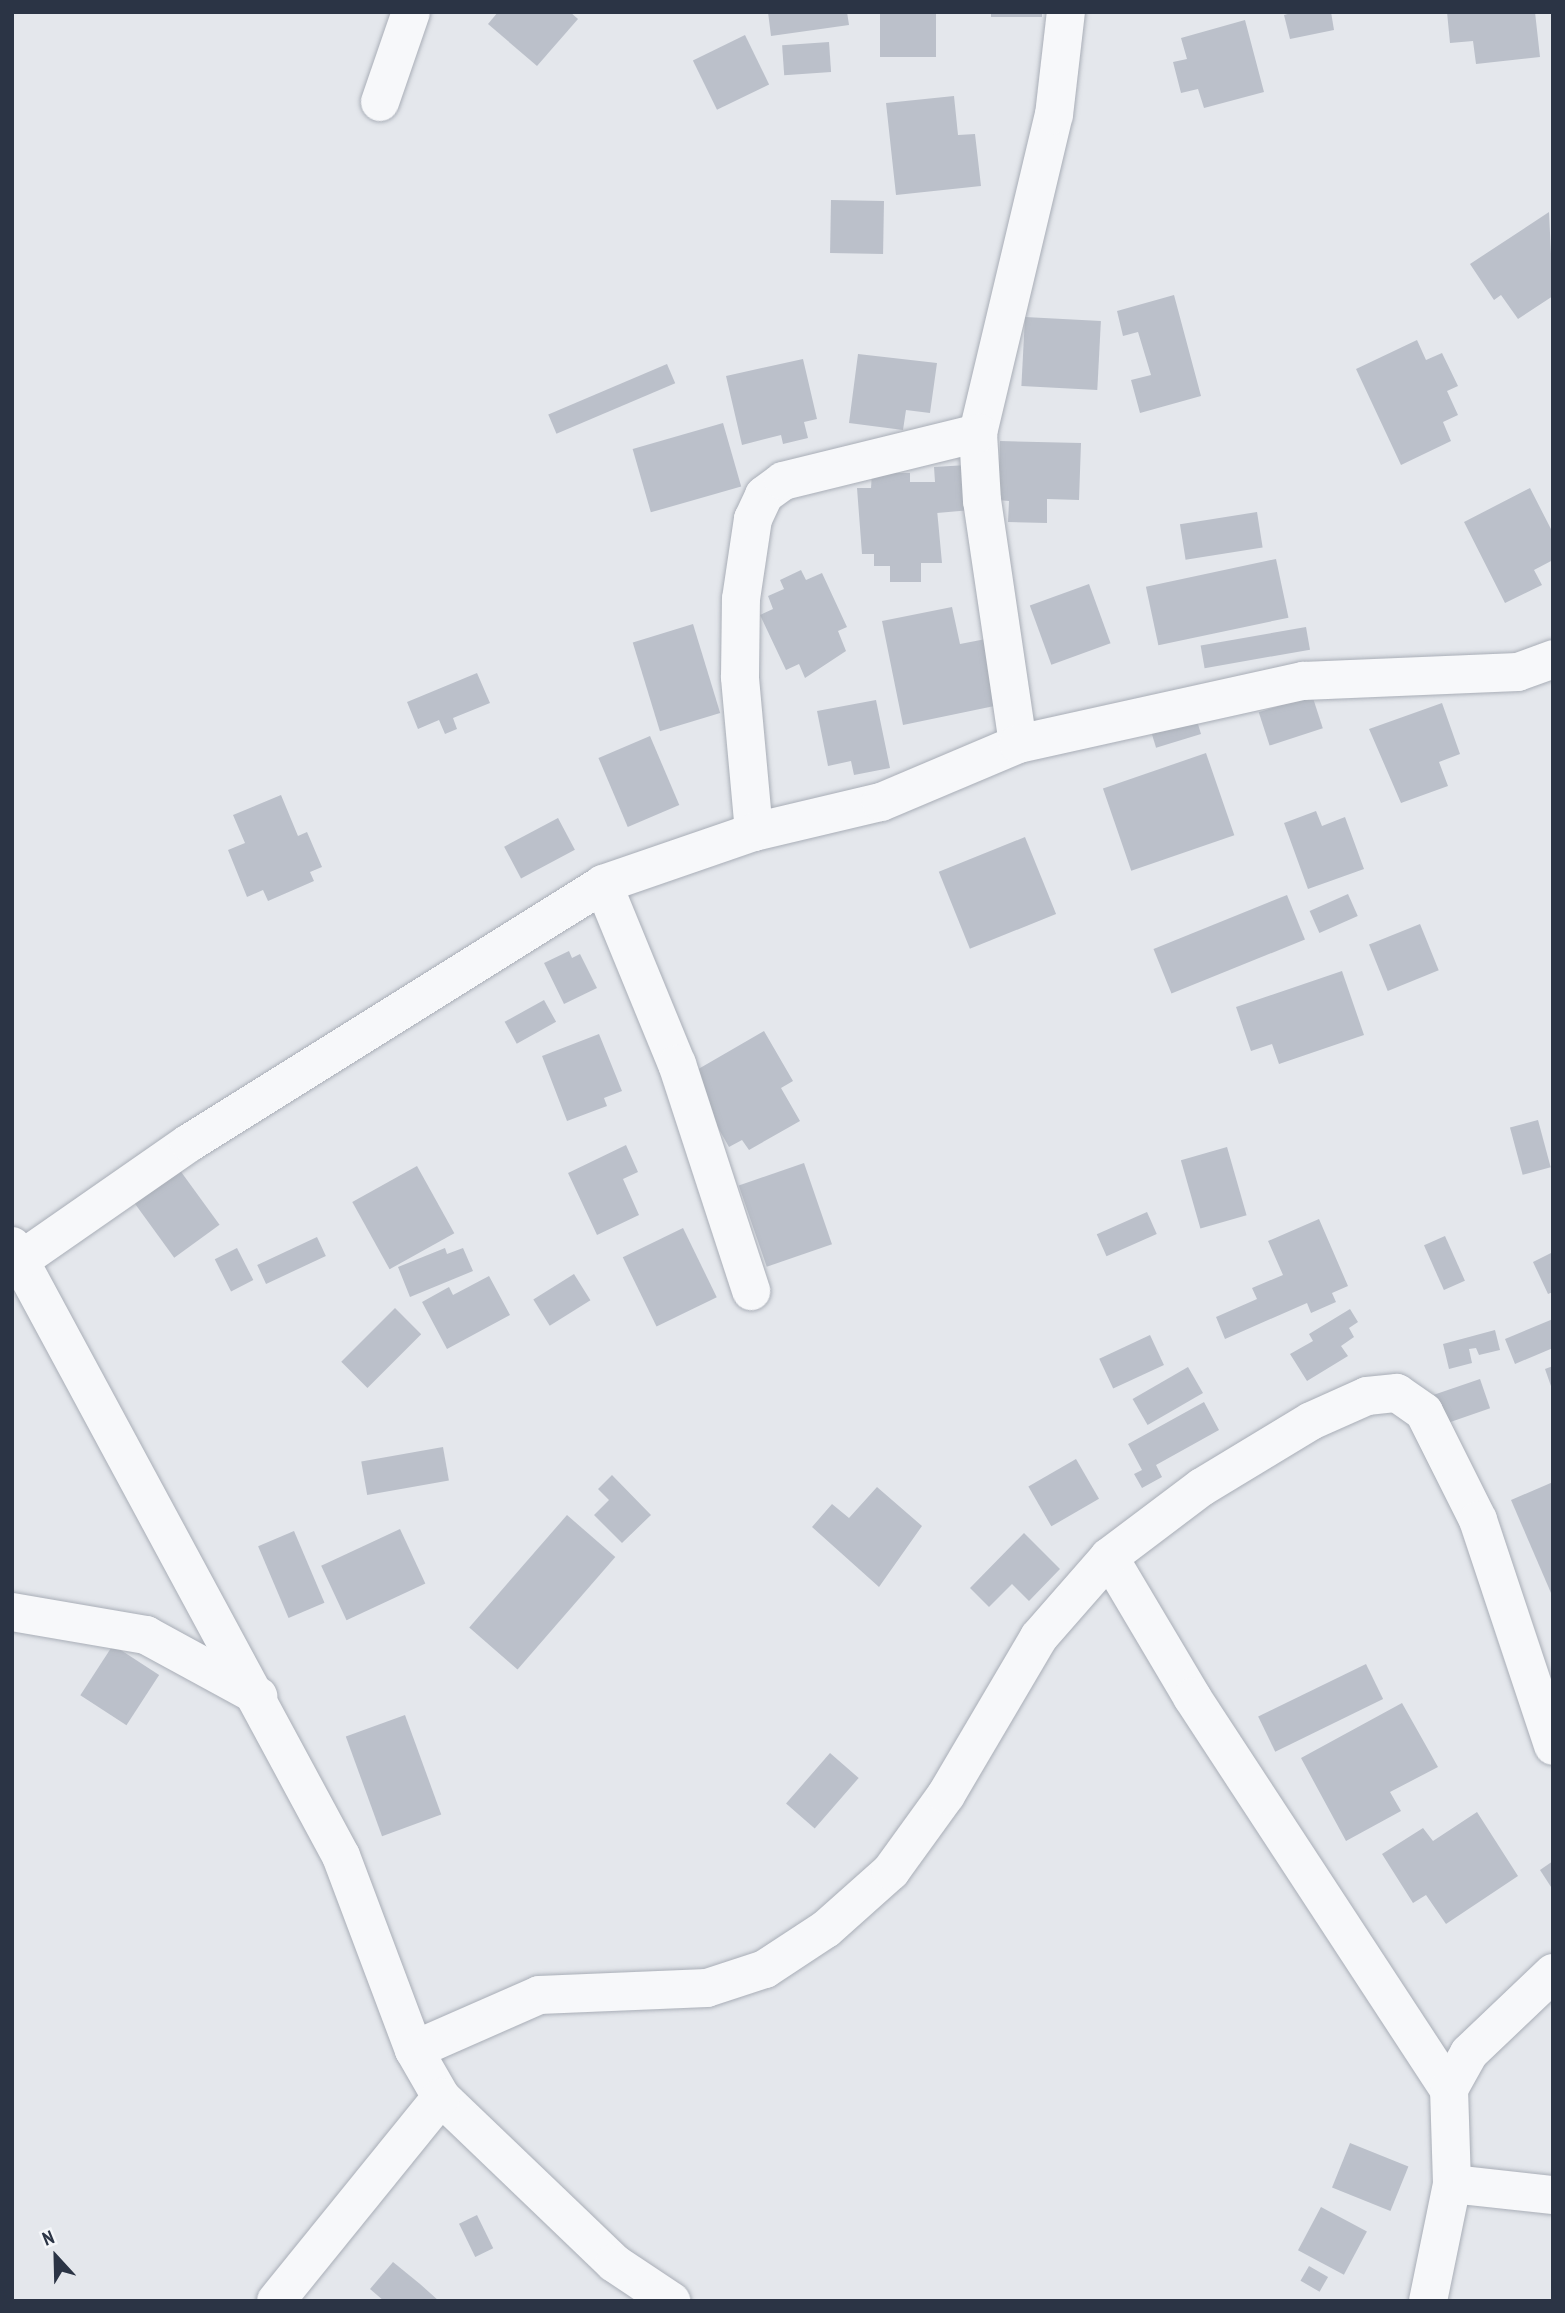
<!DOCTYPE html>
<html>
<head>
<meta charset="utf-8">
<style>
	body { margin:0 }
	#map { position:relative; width:1565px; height:2313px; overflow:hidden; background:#e4e7ec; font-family:"PT Sans Narrow",sans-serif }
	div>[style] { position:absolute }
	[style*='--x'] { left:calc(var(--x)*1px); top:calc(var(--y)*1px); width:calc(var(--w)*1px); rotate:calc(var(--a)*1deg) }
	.building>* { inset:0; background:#bbc0ca; transform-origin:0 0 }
	.roads { filter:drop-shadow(0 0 2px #a9aeb7) drop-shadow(0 0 2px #a9aeb7) }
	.minor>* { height:38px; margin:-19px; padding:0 19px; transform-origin:19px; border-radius:19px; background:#f7f8fa }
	span { translate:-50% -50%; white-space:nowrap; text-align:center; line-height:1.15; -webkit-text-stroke:6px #f4f6f9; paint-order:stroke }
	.frame { position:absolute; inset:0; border:14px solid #2b3445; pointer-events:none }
	.north { position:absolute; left:21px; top:2222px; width:70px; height:70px; -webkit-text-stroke:5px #f4f6f9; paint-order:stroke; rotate:338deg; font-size:19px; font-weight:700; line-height:28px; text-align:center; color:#2b3445 }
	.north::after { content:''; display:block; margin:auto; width:24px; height:32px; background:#2b3445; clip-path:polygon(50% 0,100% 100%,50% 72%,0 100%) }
</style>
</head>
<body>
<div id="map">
	<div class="building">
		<i style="clip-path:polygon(498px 12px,570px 12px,578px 19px,537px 66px,488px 24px)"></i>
		<i style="clip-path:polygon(768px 12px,847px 12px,849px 25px,771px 36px)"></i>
		<i style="left:880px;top:12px;width:56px;height:45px"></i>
		<i style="left:991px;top:12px;width:51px;height:5px"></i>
		<i style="clip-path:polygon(1295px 12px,1331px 12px,1334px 30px,1290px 39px,1284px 15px)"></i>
		<i style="clip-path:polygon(1447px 12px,1535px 12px,1540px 57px,1476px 64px,1473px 41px,1450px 43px)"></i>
		<i style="clip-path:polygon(1245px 20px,1264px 92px,1204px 108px,1198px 89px,1181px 93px,1173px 62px,1187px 59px,1181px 38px)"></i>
		<i style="left:745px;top:35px;width:55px;height:58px;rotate:64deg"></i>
		<i style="left:829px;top:42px;width:30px;height:47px;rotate:86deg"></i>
		<i style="clip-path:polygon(954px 96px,958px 135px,975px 134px,981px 186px,896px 195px,886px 103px)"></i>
		<i style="left:831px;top:200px;width:53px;height:53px;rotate:1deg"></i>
		<i style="clip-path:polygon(1549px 212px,1553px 296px,1518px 319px,1501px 295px,1494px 300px,1470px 264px)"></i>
		<i style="clip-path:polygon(1174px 295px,1201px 396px,1140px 413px,1131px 380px,1151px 375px,1138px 332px,1123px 336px,1117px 311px)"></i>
		<i style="left:1025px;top:317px;width:76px;height:69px;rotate:3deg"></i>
		<i style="clip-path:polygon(1417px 340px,1426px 360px,1442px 353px,1458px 386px,1447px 391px,1458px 415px,1443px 422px,1451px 441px,1401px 465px,1356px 369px)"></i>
		<i style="clip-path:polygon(858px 354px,937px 363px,930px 413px,906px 410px,903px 430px,849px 423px)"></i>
		<i style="clip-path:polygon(803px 359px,817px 419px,804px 422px,808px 438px,783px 444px,781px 435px,742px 445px,726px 376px)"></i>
		<i style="left:667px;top:364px;width:21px;height:129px;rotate:67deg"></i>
		<i style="left:723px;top:423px;width:66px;height:94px;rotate:74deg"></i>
		<i style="clip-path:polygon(1000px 441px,1081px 443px,1079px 500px,1047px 499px,1047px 523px,1008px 522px,1009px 501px,998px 500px)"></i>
		<i style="clip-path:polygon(967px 465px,971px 510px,937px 513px,935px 488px,942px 563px,921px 563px,921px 582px,890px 582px,890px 566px,874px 566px,874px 554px,862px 554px,857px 488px,871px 488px,872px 473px,910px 473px,910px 482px,935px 482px,934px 467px)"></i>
		<i style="clip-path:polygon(1530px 488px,1553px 533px,1553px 560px,1534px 570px,1542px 585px,1505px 603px,1464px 522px)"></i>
		<i style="left:1257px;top:512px;width:36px;height:78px;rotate:81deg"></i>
		<i style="left:1276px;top:559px;width:60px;height:133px;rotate:78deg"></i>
		<i style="clip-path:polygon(801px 570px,806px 580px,822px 573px,847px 627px,838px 631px,846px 651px,805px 678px,799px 664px,786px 670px,760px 615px,773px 609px,768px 596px,784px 589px,780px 580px)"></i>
		<i style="left:1089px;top:584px;width:63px;height:63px;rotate:70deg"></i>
		<i style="clip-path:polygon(952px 607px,960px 644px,991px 638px,1004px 704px,903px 725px,882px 621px)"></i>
		<i style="left:693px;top:624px;width:93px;height:63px;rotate:73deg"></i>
		<i style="left:1306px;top:627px;width:23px;height:107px;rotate:80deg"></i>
		<i style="clip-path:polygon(477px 673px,490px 703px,453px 718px,457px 729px,445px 734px,439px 720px,418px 729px,407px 702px)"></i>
		<i style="left:1312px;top:695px;width:35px;height:56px;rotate:72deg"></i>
		<i style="clip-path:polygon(876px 700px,890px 768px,854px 775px,851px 761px,828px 766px,817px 711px)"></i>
		<i style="clip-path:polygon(1442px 703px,1460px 754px,1439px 762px,1448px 786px,1401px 803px,1369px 729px)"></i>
		<i style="left:1194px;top:711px;width:24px;height:47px;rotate:73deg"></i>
		<i style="left:650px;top:736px;width:75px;height:56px;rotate:67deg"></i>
		<i style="left:1206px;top:753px;width:87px;height:109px;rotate:71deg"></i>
		<i style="clip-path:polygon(281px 795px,298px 836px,307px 832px,322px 867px,310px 872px,314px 881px,268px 901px,263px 890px,247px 897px,228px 850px,245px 843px,233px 815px)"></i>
		<i style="clip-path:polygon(1316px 811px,1322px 826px,1345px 817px,1364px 869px,1308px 889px,1284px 823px)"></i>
		<i style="left:558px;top:818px;width:36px;height:61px;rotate:62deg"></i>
		<i style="left:1025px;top:837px;width:83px;height:93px;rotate:68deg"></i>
		<i style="left:1348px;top:894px;width:24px;height:42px;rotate:66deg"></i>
		<i style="left:1287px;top:895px;width:48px;height:144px;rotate:68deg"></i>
		<i style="left:1420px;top:924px;width:50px;height:55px;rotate:68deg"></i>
		<i style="clip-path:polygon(569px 951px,572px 958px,580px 954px,597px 988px,564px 1004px,544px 963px)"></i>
		<i style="clip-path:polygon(1342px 971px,1364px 1035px,1279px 1064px,1272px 1044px,1251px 1051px,1236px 1007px)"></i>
		<i style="left:544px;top:1000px;width:25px;height:45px;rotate:61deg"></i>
		<i style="clip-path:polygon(764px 1031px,793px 1081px,781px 1088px,800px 1121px,749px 1150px,742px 1140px,729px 1147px,688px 1075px)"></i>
		<i style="clip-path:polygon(599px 1034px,622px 1091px,604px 1098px,607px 1106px,567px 1121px,542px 1056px)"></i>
		<i style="left:1538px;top:1120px;width:49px;height:29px;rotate:75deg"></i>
		<i style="clip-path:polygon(626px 1145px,638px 1172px,623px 1179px,639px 1215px,597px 1235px,568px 1173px)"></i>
		<i style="left:1227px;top:1147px;width:71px;height:48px;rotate:74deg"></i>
		<i style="left:804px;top:1163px;width:86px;height:69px;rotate:71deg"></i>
		<i style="left:417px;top:1166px;width:77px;height:74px;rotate:61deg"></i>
		<i style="left:179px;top:1169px;width:69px;height:56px;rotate:54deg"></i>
		<i style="left:1147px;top:1212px;width:24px;height:55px;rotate:66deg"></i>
		<i style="clip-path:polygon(1319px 1219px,1348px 1286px,1332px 1293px,1336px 1302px,1311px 1313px,1307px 1303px,1225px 1339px,1216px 1317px,1257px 1299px,1252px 1288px,1283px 1275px,1268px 1241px)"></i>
		<i style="left:683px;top:1228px;width:77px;height:67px;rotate:64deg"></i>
		<i style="left:1445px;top:1236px;width:49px;height:23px;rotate:66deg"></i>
		<i style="left:317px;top:1237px;width:21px;height:66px;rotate:65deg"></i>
		<i style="left:237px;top:1248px;width:36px;height:25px;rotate:63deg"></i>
		<i style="clip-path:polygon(445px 1248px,447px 1254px,463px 1248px,473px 1271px,410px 1297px,398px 1267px)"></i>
		<i style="clip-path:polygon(1553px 1252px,1553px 1292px,1548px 1294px,1533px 1262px)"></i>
		<i style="left:574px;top:1274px;width:31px;height:48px;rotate:58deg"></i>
		<i style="clip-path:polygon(489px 1276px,510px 1315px,447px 1349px,422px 1302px,449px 1287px,453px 1295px)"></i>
		<i style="left:395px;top:1308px;width:37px;height:76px;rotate:45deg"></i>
		<i style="clip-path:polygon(1350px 1309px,1358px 1322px,1349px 1328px,1354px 1337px,1341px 1346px,1348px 1356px,1307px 1381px,1290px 1354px,1313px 1341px,1309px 1334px)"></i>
		<i style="clip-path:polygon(1553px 1319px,1553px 1348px,1515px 1364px,1505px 1339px)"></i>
		<i style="clip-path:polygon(1495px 1330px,1500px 1350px,1479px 1355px,1476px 1348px,1469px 1349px,1472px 1363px,1449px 1369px,1443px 1344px)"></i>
		<i style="left:1150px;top:1335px;width:33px;height:56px;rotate:65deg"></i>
		<i style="clip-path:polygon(1553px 1366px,1553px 1389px,1552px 1389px,1545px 1369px)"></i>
		<i style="left:1188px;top:1367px;width:30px;height:64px;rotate:60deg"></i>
		<i style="left:1480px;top:1379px;width:31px;height:51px;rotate:71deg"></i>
		<i style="clip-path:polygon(1204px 1402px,1219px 1430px,1156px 1465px,1162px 1477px,1142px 1488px,1134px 1474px,1142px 1470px,1128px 1444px)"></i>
		<i style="left:443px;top:1447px;width:34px;height:83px;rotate:80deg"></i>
		<i style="left:1076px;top:1459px;width:46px;height:55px;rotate:60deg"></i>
		<i style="clip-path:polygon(612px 1475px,651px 1515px,622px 1543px,594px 1515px,609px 1500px,598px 1489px)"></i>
		<i style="clip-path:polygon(1553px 1482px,1553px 1592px,1551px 1593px,1511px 1500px)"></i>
		<i style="clip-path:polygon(877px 1487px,922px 1526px,879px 1587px,812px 1527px,832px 1504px,849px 1518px)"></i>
		<i style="left:567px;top:1515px;width:64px;height:149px;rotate:41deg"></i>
		<i style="left:400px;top:1529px;width:60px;height:87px;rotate:65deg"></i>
		<i style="left:294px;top:1531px;width:78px;height:39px;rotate:67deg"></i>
		<i style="clip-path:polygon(1024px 1533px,1060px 1569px,1029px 1601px,1012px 1584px,989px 1607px,970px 1588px)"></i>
		<i style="left:113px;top:1645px;width:55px;height:60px;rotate:33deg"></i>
		<i style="left:1366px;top:1664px;width:39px;height:120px;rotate:64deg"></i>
		<i style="clip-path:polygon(1402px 1703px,1438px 1767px,1390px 1792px,1401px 1811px,1346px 1841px,1301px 1758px)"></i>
		<i style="left:405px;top:1715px;width:106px;height:63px;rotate:70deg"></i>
		<i style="left:830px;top:1753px;width:38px;height:67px;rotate:41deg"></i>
		<i style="clip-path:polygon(1477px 1812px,1518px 1876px,1446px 1924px,1426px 1895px,1413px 1903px,1382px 1854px,1423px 1828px,1433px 1841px)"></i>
		<i style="clip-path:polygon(1553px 1861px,1553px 1890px,1540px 1870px)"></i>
		<i style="left:1350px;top:2143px;width:63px;height:48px;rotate:22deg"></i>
		<i style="left:1321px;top:2207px;width:52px;height:49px;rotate:28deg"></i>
		<i style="left:477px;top:2215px;width:37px;height:20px;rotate:64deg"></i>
		<i style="clip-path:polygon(393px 2262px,420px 2284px,439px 2301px,384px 2301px,370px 2289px)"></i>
		<i style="left:1309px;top:2266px;width:22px;height:17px;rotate:30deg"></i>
	</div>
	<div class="roads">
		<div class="minor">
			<i style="--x:380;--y:102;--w:95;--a:-71"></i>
			<i style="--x:1018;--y:744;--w:246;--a:-98.4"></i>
			<i style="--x:982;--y:501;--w:68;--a:-93.4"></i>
			<i style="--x:978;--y:433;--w:327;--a:-76.6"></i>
			<i style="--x:1054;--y:115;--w:104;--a:-83.4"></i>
			<i style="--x:754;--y:832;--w:156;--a:-95.2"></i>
			<i style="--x:740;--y:677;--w:78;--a:-89.3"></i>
			<i style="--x:741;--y:599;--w:81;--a:-81.5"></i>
			<i style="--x:753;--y:519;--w:26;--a:-65"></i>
			<i style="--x:764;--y:495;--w:24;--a:-36"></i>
			<i style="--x:783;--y:481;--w:201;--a:-13.8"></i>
			<i style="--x:603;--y:884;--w:195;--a:67.7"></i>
			<i style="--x:677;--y:1064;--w:239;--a:71.9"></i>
			<i style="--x:12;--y:1246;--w:693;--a:61.66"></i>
			<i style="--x:341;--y:1856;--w:207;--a:69.4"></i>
			<i style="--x:414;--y:2050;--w:54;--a:60.1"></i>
			<i style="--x:441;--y:2097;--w:240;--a:43.8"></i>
			<i style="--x:614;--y:2263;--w:69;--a:33.7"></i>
			<i style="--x:22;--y:1259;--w:203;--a:-34.8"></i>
			<i style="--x:189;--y:1143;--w:488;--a:-32"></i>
			<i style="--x:603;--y:884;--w:160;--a:-19"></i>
			<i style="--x:754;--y:832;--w:130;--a:-13.3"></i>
			<i style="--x:881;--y:802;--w:149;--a:-22.9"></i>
			<i style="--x:1018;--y:744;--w:292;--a:-12.5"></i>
			<i style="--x:1303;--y:681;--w:215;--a:-2.4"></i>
			<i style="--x:1518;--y:672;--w:37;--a:-20"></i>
			<i style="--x:1109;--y:1557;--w:163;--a:59.3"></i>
			<i style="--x:1192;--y:1697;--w:469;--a:56.8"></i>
			<i style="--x:12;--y:1612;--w:136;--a:9.7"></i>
			<i style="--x:146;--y:1635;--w:128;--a:28.6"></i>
			<i style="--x:414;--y:2050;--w:137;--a:-23.7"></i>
			<i style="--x:539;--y:1995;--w:168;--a:-2.4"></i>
			<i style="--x:707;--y:1988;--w:61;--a:-18.1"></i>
			<i style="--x:765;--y:1969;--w:73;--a:-33.3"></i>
			<i style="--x:826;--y:1929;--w:87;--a:-41.7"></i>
			<i style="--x:891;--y:1871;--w:94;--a:-54.1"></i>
			<i style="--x:946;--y:1795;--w:183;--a:-59.5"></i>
			<i style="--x:1039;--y:1637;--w:106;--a:-48.8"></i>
			<i style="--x:1109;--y:1557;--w:116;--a:-37"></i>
			<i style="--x:1202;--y:1487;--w:127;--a:-31.2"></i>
			<i style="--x:1311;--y:1421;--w:61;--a:-24.1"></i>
			<i style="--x:1367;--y:1396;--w:30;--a:-6"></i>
			<i style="--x:1397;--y:1393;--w:33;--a:35"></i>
			<i style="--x:1424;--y:1412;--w:121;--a:63.4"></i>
			<i style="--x:1478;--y:1520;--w:238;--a:71.6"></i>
			<i style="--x:1452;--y:2184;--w:102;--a:6.2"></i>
			<i style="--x:276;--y:2301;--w:262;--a:-51"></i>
			<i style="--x:1428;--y:2301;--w:119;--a:-78.4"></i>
			<i style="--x:1452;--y:2184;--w:95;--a:-91.8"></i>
			<i style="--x:1449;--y:2089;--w:41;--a:-60.9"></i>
			<i style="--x:1469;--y:2053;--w:116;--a:-43.6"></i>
		</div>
	</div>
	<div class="frame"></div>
	<div class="north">N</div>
</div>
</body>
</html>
